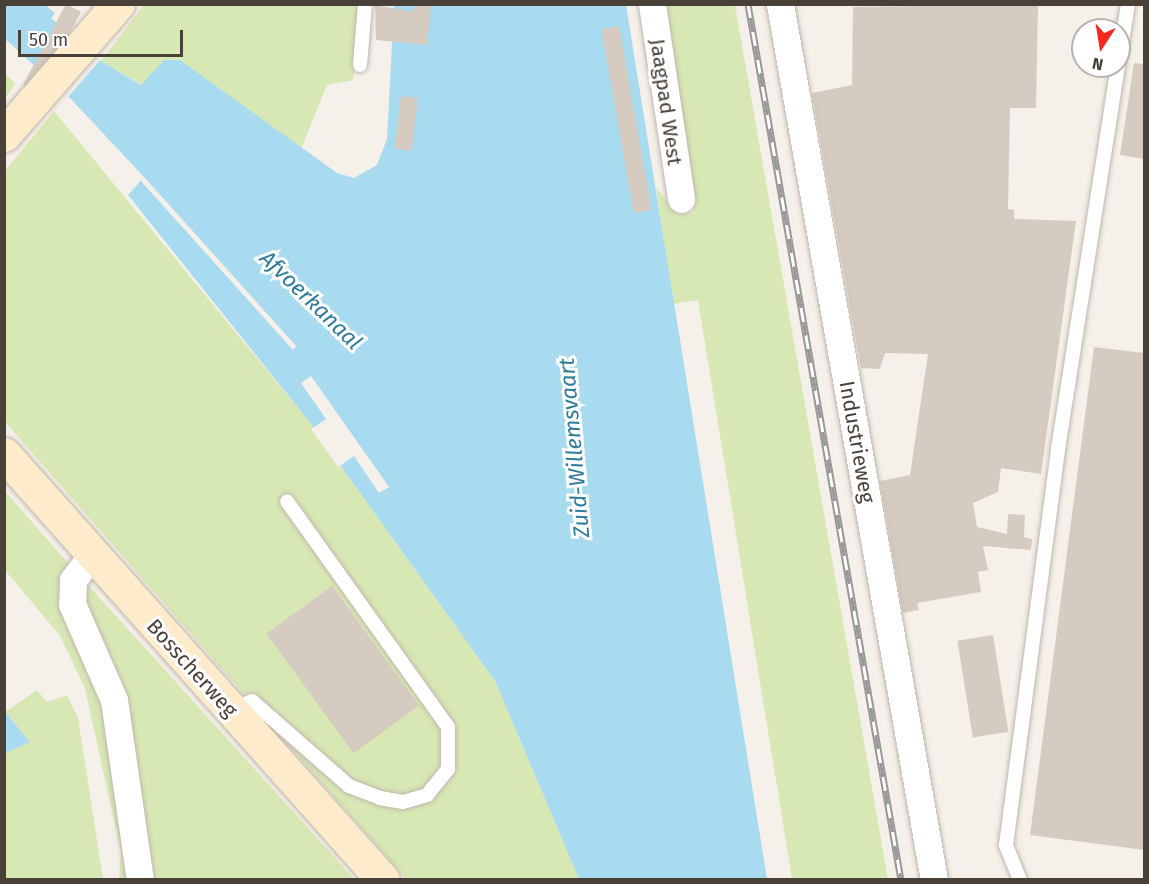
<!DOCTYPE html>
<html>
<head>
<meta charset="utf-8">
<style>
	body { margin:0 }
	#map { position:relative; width:1149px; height:884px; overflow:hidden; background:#f5f0ea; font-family:"Fira Sans",sans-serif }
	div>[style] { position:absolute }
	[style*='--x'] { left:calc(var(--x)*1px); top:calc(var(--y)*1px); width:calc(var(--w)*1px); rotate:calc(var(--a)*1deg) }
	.green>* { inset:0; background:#d7e8b4 }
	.water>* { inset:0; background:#a8dbf0 }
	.pier>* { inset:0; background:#f5f0ea; transform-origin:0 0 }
	.building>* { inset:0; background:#d6cbc0; transform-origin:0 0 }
	.roads { filter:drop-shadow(0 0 2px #c0b7ad) drop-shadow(0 0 2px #c0b7ad) }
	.lane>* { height:14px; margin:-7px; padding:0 7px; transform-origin:7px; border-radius:7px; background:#fff }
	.street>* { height:27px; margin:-13.5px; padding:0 13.5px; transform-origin:13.5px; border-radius:13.5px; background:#fff }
	.secondary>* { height:33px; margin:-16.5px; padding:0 16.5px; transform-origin:16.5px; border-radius:16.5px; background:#feebcb }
	.rail>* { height:7px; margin-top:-3.5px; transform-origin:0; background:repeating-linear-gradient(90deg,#fff 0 14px,#989898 0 28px); box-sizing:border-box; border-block:2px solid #989898 }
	span { translate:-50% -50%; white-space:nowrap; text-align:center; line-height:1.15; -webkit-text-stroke:6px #fff; paint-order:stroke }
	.street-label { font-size:21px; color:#494038 }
	.water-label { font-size:22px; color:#2d7a9c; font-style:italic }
	.frame { position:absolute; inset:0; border:6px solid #494038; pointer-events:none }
	.north { position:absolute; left:1071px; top:18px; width:60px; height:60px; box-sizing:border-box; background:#fff; border:2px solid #b6b3af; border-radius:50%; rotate:192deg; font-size:16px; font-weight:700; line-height:24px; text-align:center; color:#494038 }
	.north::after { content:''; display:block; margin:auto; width:21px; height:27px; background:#f62620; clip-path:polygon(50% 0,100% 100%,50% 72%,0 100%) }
	.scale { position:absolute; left:18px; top:30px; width:165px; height:27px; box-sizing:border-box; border:3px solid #494038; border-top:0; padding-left:8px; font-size:18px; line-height:21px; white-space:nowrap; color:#494038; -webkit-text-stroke:4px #fff; paint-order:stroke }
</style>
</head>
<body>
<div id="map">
	<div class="green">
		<i style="clip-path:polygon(144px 5px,362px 5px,353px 80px,327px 85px,301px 149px,180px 60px,142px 85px,101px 61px)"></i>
		<i style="clip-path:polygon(660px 5px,735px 5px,888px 879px,792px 879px,698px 300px,673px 304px,656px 187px,677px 214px,694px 213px)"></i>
		<i style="clip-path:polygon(5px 73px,15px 84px,5px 99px)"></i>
		<i style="clip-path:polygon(54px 111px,307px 419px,495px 681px,579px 879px,406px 879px,6px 423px,4px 172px)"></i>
		<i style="clip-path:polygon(4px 490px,61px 555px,354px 879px,119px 879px,121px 852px,85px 689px,60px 636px,5px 570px)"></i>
		<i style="clip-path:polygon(37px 690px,47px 702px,67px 695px,78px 718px,103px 879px,5px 879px,4px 753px,29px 742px,5px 712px)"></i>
	</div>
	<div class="water">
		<i style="clip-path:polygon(5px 5px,45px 5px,55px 13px,51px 18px,101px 61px,141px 85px,164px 60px,180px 60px,337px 173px,354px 178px,377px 165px,387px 139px,394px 5px,626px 5px,767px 879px,579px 879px,495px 681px,307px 419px,128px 195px,144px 177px,69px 97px,5px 39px)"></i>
		<i style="clip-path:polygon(5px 712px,30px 742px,5px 753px,4px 753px)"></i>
	</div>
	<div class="pier">
		<i style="left:67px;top:28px;width:46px;height:52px;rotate:41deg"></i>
		<i style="left:144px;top:177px;width:228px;height:5px;rotate:48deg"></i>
		<i style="clip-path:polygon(311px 376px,389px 487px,379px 493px,354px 456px,338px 467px,311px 429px,326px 419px,301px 383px)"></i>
	</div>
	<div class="building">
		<i style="left:66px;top:4px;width:17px;height:91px;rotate:28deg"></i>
		<i style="clip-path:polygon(414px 4px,431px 4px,427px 45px,376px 40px,375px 5px,413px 12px)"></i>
		<i style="clip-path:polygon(1038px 4px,1036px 108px,1010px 108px,1008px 209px,1014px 210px,1014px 219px,1076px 221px,1041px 474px,1001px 468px,998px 492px,973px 503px,977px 527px,1007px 534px,1008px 514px,1025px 515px,1024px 537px,1032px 539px,1031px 550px,983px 546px,988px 570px,978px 572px,981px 592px,917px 603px,919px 610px,903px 613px,880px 481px,910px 475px,928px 354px,885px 353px,880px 369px,861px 368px,812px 93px,852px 85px,853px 7px)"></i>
		<i style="left:619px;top:26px;width:187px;height:18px;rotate:80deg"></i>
		<i style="clip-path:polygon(1134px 63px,1144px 64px,1144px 159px,1120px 155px)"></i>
		<i style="left:401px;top:96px;width:17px;height:53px;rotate:7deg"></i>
		<i style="clip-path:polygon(1094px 347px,1144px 353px,1144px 850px,1030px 835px)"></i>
		<i style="left:332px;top:586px;width:148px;height:81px;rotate:54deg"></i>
		<i style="left:993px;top:635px;width:98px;height:36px;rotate:81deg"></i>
	</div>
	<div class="roads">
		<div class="lane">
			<i style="--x:1119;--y:60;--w:57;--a:-80.9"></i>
			<i style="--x:360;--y:65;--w:61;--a:-85.3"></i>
			<i style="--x:231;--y:710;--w:23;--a:-23"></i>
			<i style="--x:252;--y:701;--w:129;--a:41.2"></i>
			<i style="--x:349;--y:786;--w:33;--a:21"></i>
			<i style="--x:380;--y:798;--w:23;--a:10"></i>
			<i style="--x:403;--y:802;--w:25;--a:-16"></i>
			<i style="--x:427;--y:795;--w:33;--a:-51"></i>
			<i style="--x:448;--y:769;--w:42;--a:-90"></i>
			<i style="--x:448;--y:727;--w:277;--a:-125.5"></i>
			<i style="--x:1020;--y:880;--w:38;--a:-112"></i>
			<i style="--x:1006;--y:845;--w:399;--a:-82.5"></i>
			<i style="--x:1058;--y:449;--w:388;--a:-81.1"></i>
		</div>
		<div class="street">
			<i style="--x:652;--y:4;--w:197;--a:81.5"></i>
			<i style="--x:780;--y:4;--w:889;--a:80.03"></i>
			<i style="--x:91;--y:556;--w:30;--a:127"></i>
			<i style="--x:73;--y:580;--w:24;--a:92"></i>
			<i style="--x:72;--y:604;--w:105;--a:66.4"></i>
			<i style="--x:114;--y:700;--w:182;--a:81.8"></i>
		</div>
		<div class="secondary">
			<i style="--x:4;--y:135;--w:174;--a:-49"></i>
			<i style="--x:4;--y:454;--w:570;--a:48.34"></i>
		</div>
	</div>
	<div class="rail">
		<i style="--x:748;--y:4;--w:889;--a:80.09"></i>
	</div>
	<div class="street-label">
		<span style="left:666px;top:102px;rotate:82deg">Jaagpad West</span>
		<span style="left:857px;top:442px;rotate:80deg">Industrieweg</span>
		<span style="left:192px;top:668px;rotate:48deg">Bosscherweg</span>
	</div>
	<div class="water-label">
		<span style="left:311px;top:300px;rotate:44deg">Afvoerkanaal</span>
		<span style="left:574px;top:448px;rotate:-95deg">Zuid-Willemsvaart</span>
	</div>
	<div class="frame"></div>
	<div class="north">N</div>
	<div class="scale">50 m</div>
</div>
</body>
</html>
